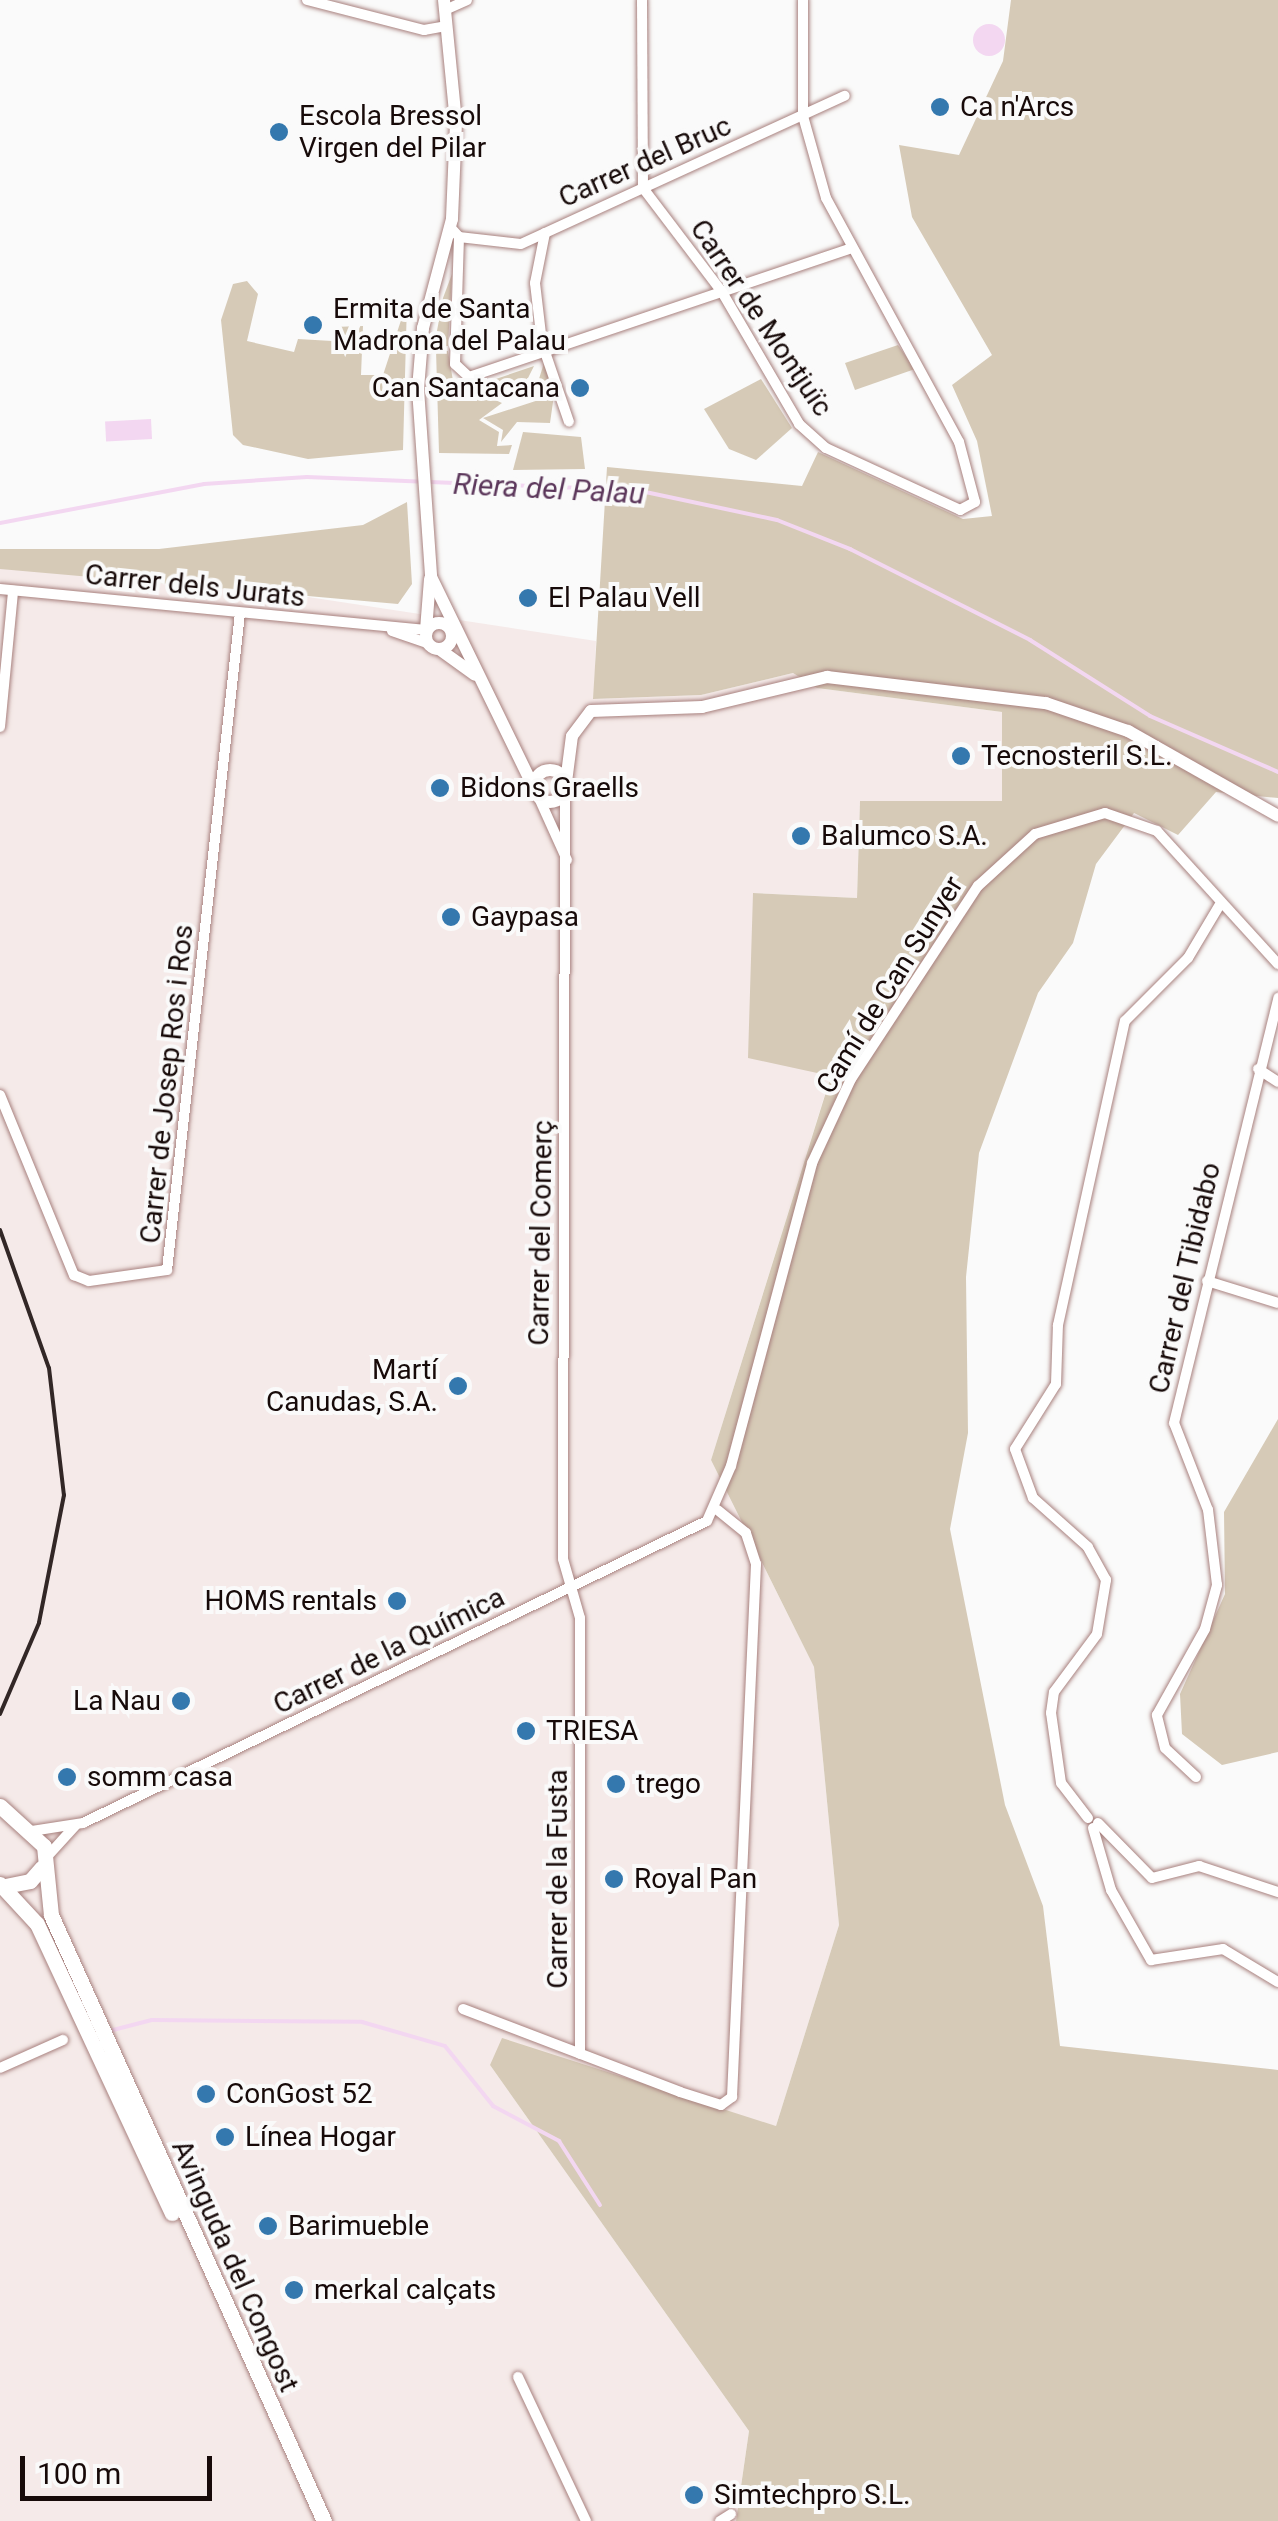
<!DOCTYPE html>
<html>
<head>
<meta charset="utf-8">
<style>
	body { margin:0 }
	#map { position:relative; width:1278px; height:2521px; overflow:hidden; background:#fafafa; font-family:Roboto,sans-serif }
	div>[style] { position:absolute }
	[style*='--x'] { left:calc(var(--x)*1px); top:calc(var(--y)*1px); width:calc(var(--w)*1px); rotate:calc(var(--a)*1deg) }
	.built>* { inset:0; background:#f5eae9 }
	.green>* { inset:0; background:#d6cab7 }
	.water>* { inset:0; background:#f3d7f1; transform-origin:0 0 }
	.round { border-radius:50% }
	.stream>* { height:4px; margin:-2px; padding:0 2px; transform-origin:2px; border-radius:2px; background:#f3d7f1 }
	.roads { filter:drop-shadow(0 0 2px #a8817e) drop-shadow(0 0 2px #a8817e) }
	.minor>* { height:10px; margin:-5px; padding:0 5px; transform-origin:5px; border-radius:5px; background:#fff }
	.tertiary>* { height:12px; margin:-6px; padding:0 6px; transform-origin:6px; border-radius:6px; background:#fff }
	.tertiary>.ring { margin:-6px; padding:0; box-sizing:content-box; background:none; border:12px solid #fff; border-radius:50% }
	.secondary>* { height:15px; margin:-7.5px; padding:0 7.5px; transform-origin:7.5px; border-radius:7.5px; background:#fff }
	.rail>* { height:4px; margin:-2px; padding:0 2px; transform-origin:2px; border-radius:2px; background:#322726 }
	.dots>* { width:28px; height:28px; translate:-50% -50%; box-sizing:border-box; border:5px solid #fafafa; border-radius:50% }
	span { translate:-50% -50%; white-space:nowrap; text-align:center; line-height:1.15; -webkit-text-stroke:8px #fafafa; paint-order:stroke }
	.poi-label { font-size:28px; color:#170a09 }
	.left { translate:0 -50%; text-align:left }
	.right { translate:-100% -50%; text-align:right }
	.street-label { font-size:28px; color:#170a09 }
	.water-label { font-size:30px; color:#5c375b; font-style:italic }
	.scale { position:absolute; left:20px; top:2456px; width:192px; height:45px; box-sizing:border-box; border:5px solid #170a09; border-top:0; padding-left:12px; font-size:30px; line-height:35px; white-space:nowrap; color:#170a09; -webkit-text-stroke:8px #fafafa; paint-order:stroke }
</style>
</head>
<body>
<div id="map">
	<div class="built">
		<i style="clip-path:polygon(0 550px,596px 641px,594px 699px,701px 695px,793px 673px,817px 688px,1002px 712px,1003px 801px,860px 801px,857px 898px,754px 893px,831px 1075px,711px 1460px,814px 1667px,839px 1925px,776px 2126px,490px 2065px,749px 2431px,736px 2521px,0 2521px)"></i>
	</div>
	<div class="green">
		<i style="clip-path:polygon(1011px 0,1278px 0,1278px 798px,1216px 792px,1178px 835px,1134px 813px,1096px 864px,1073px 943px,1038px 993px,979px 1153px,966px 1277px,968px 1433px,950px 1529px,1005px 1805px,1043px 1906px,1060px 2046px,1278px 2070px,1278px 2521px,736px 2521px,749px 2431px,490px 2065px,502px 2038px,776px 2126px,839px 1925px,814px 1667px,711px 1460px,831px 1076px,748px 1058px,753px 893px,857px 898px,860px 801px,1002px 801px,1002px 712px,817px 688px,793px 673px,701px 695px,593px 699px,607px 467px,802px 486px,818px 452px,963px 519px,992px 516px,977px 441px,952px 385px,992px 355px,912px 217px,899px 145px,959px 155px,1003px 61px)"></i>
		<i style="clip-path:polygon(452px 274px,448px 346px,434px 347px,443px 298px)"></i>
		<i style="clip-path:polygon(247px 281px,258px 294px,247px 341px,294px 352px,298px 339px,332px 341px,333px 327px,363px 326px,361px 375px,383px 375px,407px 302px,403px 450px,308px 459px,243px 445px,233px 435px,221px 320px,233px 284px)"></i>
		<i style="clip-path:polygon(898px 345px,915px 369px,855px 390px,845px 363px)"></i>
		<i style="clip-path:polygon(436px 350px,448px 351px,453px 381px,502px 403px,479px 420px,499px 432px,497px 446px,512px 445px,509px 454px,439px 453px)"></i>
		<i style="clip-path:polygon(544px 363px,553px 389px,529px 399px,478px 385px,534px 366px,527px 380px,538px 382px)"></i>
		<i style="clip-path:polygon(761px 379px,792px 428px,756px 460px,729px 449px,704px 409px)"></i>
		<i style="clip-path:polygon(554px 395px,550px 423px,517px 422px,501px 442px,503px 430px,483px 418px)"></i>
		<i style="clip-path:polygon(523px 432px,581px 437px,585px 469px,513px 470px)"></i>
		<i style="clip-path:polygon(407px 502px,412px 584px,398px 604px,0 569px,0 549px,159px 549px,363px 525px)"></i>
		<i style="clip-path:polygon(1278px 1419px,1278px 1752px,1222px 1765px,1182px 1734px,1180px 1694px,1225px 1594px,1224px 1512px)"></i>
	</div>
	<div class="water">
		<i class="round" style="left:973px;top:24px;width:32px;height:32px"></i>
		<i style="left:151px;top:419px;width:20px;height:46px;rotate:87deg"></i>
	</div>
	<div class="stream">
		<i style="--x:0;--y:523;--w:208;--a:-10.8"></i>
		<i style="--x:204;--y:484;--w:103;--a:-3.9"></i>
		<i style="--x:307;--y:477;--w:329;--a:2.3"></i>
		<i style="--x:636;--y:490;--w:144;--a:12"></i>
		<i style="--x:777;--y:520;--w:79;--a:21.7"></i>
		<i style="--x:850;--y:549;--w:202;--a:26.8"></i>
		<i style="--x:1030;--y:640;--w:142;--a:32.3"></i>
		<i style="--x:1150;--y:716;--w:140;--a:23.6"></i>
		<i style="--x:113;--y:2030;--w:40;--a:-14.4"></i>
		<i style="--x:152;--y:2020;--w:210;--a:0.5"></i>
		<i style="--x:362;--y:2022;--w:86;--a:16.1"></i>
		<i style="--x:445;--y:2046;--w:77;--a:51.3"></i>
		<i style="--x:493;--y:2106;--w:75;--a:27.9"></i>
		<i style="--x:559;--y:2141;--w:76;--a:57.4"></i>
	</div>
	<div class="roads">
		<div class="minor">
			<i style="--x:307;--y:0;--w:121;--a:14.4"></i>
			<i style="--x:424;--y:30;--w:22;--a:-10"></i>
			<i style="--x:642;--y:0;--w:188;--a:89.7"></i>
			<i style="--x:643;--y:188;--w:131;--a:52.8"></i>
			<i style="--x:722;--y:292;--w:153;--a:59.7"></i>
			<i style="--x:799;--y:424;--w:36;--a:42"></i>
			<i style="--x:826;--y:448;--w:148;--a:24.8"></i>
			<i style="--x:960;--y:510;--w:17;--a:-28"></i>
			<i style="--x:975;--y:502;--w:62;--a:-104.9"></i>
			<i style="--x:959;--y:442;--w:278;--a:-118.6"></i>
			<i style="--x:826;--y:198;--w:85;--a:-105.7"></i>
			<i style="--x:803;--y:116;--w:116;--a:-90"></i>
			<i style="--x:445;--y:10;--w:24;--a:-24"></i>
			<i style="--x:451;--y:228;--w:12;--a:48"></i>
			<i style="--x:459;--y:237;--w:127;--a:91.8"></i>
			<i style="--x:455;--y:364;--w:19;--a:43"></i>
			<i style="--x:469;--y:377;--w:401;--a:-18.6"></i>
			<i style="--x:545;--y:233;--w:51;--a:101.3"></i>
			<i style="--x:535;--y:283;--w:60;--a:83.3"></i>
			<i style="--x:542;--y:343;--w:83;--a:71.1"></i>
			<i style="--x:459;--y:237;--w:62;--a:6.4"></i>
			<i style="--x:521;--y:244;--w:356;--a:-24.6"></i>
			<i style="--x:0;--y:589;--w:428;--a:5.5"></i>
			<i style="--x:392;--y:631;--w:37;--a:19"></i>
			<i style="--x:0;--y:727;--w:137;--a:-84.5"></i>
			<i style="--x:565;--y:792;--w:767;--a:90.15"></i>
			<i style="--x:563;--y:1559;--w:61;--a:73.9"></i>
			<i style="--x:580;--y:1618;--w:436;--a:90"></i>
			<i style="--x:539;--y:798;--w:68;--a:65.7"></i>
			<i style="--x:1258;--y:1069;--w:24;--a:33"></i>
			<i style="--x:0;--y:1095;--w:195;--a:67.7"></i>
			<i style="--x:74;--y:1275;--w:16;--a:22"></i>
			<i style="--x:89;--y:1281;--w:79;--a:-8"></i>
			<i style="--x:167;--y:1270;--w:661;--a:-83.66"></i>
			<i style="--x:1207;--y:1281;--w:74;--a:17.2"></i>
			<i style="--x:1196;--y:1777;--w:42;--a:-136.9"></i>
			<i style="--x:1165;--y:1748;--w:34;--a:-104"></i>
			<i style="--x:1157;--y:1715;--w:98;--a:-60.8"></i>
			<i style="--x:1205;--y:1629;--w:46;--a:-74.7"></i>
			<i style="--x:1217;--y:1585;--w:76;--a:-96.8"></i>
			<i style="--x:1208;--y:1510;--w:93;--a:-111.3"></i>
			<i style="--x:1174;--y:1423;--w:438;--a:-76.2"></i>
			<i style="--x:1088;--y:1818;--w:44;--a:-127.6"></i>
			<i style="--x:1061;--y:1783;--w:71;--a:-98.1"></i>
			<i style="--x:1051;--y:1713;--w:21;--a:-82"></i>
			<i style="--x:1054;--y:1692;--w:72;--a:-53.4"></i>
			<i style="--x:1097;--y:1634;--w:55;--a:-80.5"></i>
			<i style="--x:1106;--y:1580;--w:38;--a:-119"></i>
			<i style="--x:1088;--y:1547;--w:74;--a:-138.3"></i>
			<i style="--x:1033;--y:1498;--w:52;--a:-110.2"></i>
			<i style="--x:1015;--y:1449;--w:77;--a:-57.8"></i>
			<i style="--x:1056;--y:1384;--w:59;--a:-88.1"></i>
			<i style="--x:1058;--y:1325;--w:311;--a:-77.6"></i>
			<i style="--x:1125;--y:1021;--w:89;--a:-45"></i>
			<i style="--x:1188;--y:958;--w:61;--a:-59.2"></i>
			<i style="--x:1098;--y:1823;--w:77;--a:45.5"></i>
			<i style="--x:1152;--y:1878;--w:49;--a:-14.3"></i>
			<i style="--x:1199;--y:1866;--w:83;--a:18.2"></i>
			<i style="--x:1093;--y:1828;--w:65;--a:73.8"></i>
			<i style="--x:1111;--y:1890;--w:81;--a:60.3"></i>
			<i style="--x:1151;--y:1960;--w:73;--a:-8.7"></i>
			<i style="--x:1223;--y:1949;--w:64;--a:31"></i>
			<i style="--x:32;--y:1831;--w:52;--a:-8.9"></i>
			<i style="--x:83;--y:1823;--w:693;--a:-25.83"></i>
			<i style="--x:707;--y:1521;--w:60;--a:-66.4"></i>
			<i style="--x:731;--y:1466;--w:314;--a:-75"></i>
			<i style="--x:812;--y:1163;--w:93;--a:-65.1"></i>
			<i style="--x:851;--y:1079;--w:231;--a:-56.7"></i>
			<i style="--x:978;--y:886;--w:77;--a:-42.4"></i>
			<i style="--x:1035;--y:834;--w:73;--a:-16.7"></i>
			<i style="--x:1105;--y:813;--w:55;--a:19.1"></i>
			<i style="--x:1157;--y:831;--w:180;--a:47.7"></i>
			<i style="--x:45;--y:1859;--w:45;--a:-47.7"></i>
			<i style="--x:463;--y:2009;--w:232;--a:20.9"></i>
			<i style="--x:680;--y:2092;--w:43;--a:17.6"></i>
			<i style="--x:721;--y:2105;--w:14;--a:-36"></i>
			<i style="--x:732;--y:2097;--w:534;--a:-87.42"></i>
			<i style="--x:756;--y:1564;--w:33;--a:-108"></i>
			<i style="--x:746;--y:1533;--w:36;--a:-141"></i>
			<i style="--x:0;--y:2068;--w:69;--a:-24"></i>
			<i style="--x:518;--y:2377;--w:159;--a:64.7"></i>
			<i style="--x:720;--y:2521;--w:13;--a:-32"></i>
		</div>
		<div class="tertiary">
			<i style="--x:444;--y:0;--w:124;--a:84.4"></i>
			<i style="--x:456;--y:123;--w:96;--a:92.4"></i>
			<i style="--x:452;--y:219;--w:113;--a:104.9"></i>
			<i style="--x:423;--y:328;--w:61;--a:94.7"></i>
			<i style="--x:418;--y:389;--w:188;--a:86"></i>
			<i style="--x:431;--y:577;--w:235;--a:64"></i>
			<i class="ring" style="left:426px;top:623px;width:14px;height:14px"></i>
			<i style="--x:426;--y:630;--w:51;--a:-85.5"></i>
			<i style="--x:439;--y:649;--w:44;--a:35.8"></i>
			<i class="ring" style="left:534px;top:770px;width:20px;height:20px"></i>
			<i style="--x:566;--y:782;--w:46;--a:-82.6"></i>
			<i style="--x:572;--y:736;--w:31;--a:-53"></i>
			<i style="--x:591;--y:711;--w:111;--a:-2.1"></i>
			<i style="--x:702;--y:707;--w:129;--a:-13.5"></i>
			<i style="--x:827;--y:677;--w:221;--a:6.8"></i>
			<i style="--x:1046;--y:703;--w:87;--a:18.9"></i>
			<i style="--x:1128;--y:731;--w:172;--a:29.5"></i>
		</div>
		<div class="secondary">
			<i style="--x:0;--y:1806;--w:59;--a:42.3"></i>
			<i style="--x:44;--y:1846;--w:69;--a:84.2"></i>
			<i style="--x:51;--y:1915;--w:665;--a:65.75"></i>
			<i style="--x:0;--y:1884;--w:54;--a:47.2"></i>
			<i style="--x:37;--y:1924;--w:319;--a:65"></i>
			<i style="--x:5;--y:1886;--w:25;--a:-11"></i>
			<i style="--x:30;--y:1881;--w:18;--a:-49"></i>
		</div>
	</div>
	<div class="rail">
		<i style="--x:0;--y:1230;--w:146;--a:70.5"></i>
		<i style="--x:49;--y:1368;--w:128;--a:83.3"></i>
		<i style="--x:64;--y:1495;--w:130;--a:101.1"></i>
		<i style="--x:39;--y:1623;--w:99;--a:113.2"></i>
	</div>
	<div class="dots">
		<i style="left:940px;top:107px;background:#3478ae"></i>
		<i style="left:279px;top:132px;background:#3478ae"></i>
		<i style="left:313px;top:325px;background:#3478ae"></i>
		<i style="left:580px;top:388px;background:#3478ae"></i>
		<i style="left:528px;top:598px;background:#3478ae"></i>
		<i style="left:961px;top:756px;background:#3478ae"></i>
		<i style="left:440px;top:788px;background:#3478ae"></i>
		<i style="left:801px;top:836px;background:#3478ae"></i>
		<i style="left:451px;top:917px;background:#3478ae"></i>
		<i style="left:458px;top:1386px;background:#3478ae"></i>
		<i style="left:397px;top:1601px;background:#3478ae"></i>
		<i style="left:181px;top:1701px;background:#3478ae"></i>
		<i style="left:526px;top:1731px;background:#3478ae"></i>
		<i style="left:67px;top:1777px;background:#3478ae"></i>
		<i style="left:616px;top:1784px;background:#3478ae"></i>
		<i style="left:614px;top:1879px;background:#3478ae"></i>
		<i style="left:206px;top:2094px;background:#3478ae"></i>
		<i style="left:225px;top:2137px;background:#3478ae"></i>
		<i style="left:268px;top:2226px;background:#3478ae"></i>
		<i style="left:294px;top:2290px;background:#3478ae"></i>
		<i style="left:694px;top:2495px;background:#3478ae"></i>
	</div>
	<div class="poi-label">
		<span class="left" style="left:960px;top:107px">Ca n'Arcs</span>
		<span class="left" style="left:299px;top:132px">Escola Bressol<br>Virgen del Pilar</span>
		<span class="left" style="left:333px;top:325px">Ermita de Santa<br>Madrona del Palau</span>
		<span class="right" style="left:560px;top:388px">Can Santacana</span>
		<span class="left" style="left:548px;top:598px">El Palau Vell</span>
		<span class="left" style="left:981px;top:756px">Tecnosteril S.L.</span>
		<span class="left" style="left:460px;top:788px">Bidons Graells</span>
		<span class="left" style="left:821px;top:836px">Balumco S.A.</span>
		<span class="left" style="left:471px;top:917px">Gaypasa</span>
		<span class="right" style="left:438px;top:1386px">Martí<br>Canudas, S.A.</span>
		<span class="right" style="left:377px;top:1601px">HOMS rentals</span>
		<span class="right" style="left:161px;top:1701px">La Nau</span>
		<span class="left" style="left:546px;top:1731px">TRIESA</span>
		<span class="left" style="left:87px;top:1777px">somm casa</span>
		<span class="left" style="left:636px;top:1784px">trego</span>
		<span class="left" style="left:634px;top:1879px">Royal Pan</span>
		<span class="left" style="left:226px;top:2094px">ConGost 52</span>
		<span class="left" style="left:245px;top:2137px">Línea Hogar</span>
		<span class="left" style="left:288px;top:2226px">Barimueble</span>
		<span class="left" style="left:314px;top:2290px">merkal calçats</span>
		<span class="left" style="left:714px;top:2495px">Simtechpro S.L.</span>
	</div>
	<div class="street-label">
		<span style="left:645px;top:162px;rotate:-24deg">Carrer del Bruc</span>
		<span style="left:761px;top:318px;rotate:56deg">Carrer de Montjuïc</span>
		<span style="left:195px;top:586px;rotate:6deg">Carrer dels Jurats</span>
		<span style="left:890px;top:985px;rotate:-58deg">Camí de Can Sunyer</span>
		<span style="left:167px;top:1084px;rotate:-84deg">Carrer de Josep Ros i Ros</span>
		<span style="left:541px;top:1233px;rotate:-89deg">Carrer del Comerç</span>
		<span style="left:1185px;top:1278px;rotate:-77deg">Carrer del Tibidabo</span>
		<span style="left:389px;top:1651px;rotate:-26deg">Carrer de la Química</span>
		<span style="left:558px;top:1879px;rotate:-90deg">Carrer de la Fusta</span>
		<span style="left:235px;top:2266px;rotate:66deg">Avinguda del Congost</span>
	</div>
	<div class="water-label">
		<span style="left:549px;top:489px;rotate:3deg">Riera del Palau</span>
	</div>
	<div class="scale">100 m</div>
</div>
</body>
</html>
